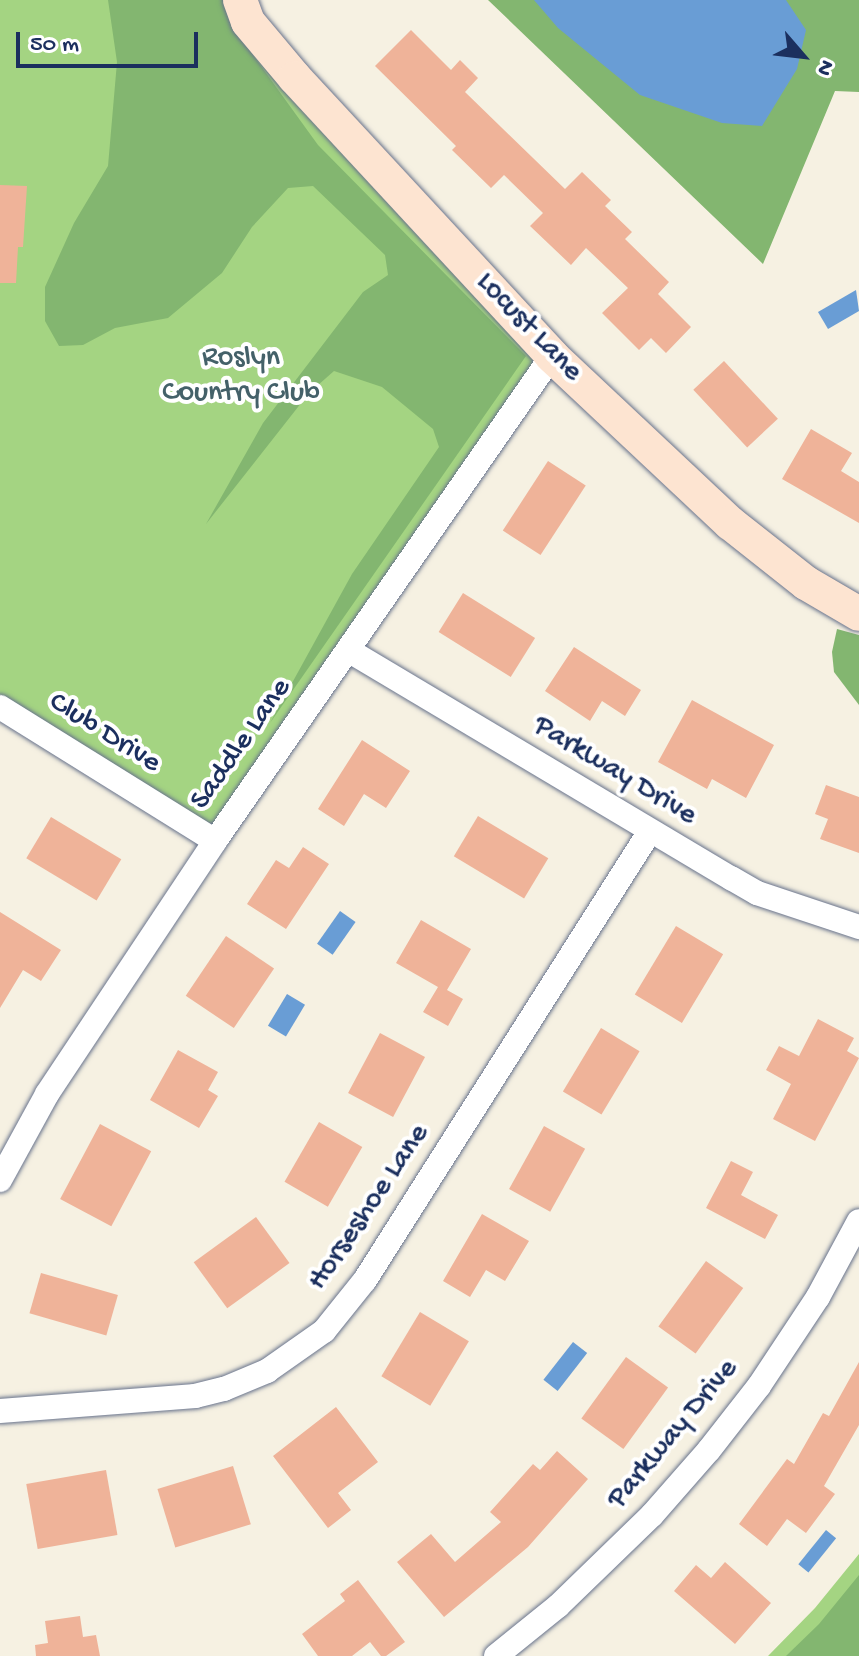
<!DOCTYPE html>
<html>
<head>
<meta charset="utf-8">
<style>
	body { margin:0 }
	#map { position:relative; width:859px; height:1656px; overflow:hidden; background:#f6f1e2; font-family:"Gochi Hand",sans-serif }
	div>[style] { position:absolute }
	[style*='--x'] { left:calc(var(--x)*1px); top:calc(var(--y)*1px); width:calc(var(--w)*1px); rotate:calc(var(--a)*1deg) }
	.green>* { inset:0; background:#a4d482 }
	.forest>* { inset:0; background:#83b670 }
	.water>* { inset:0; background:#699dd5; transform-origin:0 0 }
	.building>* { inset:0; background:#efb399; transform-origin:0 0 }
	.roads { filter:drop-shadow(0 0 2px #68738c) drop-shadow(0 0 2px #68738c) }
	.street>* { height:24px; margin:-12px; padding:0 12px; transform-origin:12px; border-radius:12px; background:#fff }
	.secondary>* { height:34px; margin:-17px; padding:0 17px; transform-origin:17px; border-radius:17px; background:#fde4d1 }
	span { translate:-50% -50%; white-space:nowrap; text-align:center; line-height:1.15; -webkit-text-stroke:8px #fff; paint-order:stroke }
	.street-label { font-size:30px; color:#1b2f5e }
	.park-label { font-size:30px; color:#446169 }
	.north { position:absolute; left:763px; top:16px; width:80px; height:80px; -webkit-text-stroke:6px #fff; paint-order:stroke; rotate:118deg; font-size:22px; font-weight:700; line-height:32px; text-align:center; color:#1b2f5e }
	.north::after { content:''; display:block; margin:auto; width:28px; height:36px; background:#1b2f5e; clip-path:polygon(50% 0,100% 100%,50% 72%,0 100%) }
	.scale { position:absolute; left:16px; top:32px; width:182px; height:36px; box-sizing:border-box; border:4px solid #1b2f5e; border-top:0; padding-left:10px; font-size:24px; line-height:28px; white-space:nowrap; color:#1b2f5e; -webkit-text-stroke:6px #fff; paint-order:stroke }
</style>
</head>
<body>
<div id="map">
	<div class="green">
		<i style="clip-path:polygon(0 0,240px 0,552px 356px,211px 842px,0 708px)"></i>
		<i style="clip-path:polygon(859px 1554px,859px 1656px,768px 1656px,815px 1608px)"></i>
	</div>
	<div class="forest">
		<i style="clip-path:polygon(108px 0,227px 0,245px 44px,318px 145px,526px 356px,270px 723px,352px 574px,439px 447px,433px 429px,382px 387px,334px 371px,309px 393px,206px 524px,263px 423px,363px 292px,388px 275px,385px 255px,313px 186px,288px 188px,252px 227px,222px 273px,168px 318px,115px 328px,83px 345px,59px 346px,45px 321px,45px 287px,74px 223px,108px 166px,117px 62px)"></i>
		<i style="clip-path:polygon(488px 0,859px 0,859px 92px,835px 91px,763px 264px)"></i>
		<i style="clip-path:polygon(837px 629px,859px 635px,859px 705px,834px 672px,832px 652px)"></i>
		<i style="clip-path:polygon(859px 1575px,859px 1656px,786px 1656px,819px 1624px)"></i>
	</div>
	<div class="water">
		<i style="clip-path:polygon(534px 0,786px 0,806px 30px,797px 69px,762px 126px,722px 123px,640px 95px,558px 28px)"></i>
		<i style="clip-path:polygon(856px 290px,859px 311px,828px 329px,818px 312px)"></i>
		<i style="left:340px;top:911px;width:19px;height:40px;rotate:35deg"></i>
		<i style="left:287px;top:994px;width:21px;height:37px;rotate:31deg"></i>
		<i style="left:573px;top:1342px;width:18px;height:48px;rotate:38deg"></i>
		<i style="left:826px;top:1530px;width:13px;height:44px;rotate:39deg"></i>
	</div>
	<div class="building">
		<i style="clip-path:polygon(411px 30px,451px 70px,460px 60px,478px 78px,465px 92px,565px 189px,582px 172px,611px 200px,605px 206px,632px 232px,625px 239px,669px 282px,658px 294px,691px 327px,666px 353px,651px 338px,639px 350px,602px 313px,628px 288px,586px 248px,571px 265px,530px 226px,543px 213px,504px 175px,491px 188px,452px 150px,456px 146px,375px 66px)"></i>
		<i style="clip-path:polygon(0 185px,27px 186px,23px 247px,18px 247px,16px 283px,0 283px)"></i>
		<i style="left:724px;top:361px;width:79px;height:42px;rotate:47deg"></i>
		<i style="clip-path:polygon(811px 429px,852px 453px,841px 471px,859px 482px,859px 523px,782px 479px)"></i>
		<i style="left:548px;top:461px;width:45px;height:83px;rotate:33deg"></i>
		<i style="left:463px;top:593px;width:85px;height:46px;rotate:32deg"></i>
		<i style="clip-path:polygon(574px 647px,641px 690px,625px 716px,602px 701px,590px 721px,545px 691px)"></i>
		<i style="clip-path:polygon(692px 700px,774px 745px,746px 798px,712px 779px,707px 789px,658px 762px)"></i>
		<i style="clip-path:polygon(362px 740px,410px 771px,386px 808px,364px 794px,344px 826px,318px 809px)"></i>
		<i style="clip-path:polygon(826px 785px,859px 797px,859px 853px,820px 839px,828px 819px,815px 814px)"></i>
		<i style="left:478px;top:816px;width:82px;height:47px;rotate:31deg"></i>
		<i style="left:51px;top:817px;width:82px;height:48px;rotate:31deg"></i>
		<i style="clip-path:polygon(303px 847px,329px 864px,286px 929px,247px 904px,276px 860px,289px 868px)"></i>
		<i style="clip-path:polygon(0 912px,61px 950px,41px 981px,23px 970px,0 1008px)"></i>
		<i style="clip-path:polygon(421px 920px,471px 949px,447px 990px,463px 999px,448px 1026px,423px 1012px,438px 987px,396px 963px)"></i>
		<i style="left:676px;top:926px;width:55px;height:80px;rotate:31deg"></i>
		<i style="left:226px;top:936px;width:58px;height:72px;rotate:34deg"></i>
		<i style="clip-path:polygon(818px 1019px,854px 1038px,847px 1051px,859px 1058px,815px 1141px,773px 1119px,791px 1084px,766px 1070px,779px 1046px,799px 1056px)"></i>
		<i style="left:601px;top:1028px;width:45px;height:74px;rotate:31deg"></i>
		<i style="left:380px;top:1033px;width:51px;height:68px;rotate:28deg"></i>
		<i style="clip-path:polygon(178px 1050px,218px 1072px,208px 1090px,218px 1096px,199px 1128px,150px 1100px)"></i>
		<i style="left:319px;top:1122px;width:50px;height:69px;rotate:30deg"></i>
		<i style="left:100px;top:1124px;width:58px;height:85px;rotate:28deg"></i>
		<i style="left:544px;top:1126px;width:47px;height:72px;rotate:29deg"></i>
		<i style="clip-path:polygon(731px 1161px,753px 1172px,741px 1195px,778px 1215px,765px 1239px,706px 1208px)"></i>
		<i style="clip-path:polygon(482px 1214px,529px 1241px,505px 1281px,486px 1270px,470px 1297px,443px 1281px)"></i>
		<i style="left:256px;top:1217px;width:57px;height:77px;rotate:54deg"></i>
		<i style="left:706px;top:1261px;width:46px;height:81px;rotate:36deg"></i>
		<i style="left:41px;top:1273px;width:80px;height:42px;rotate:16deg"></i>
		<i style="left:420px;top:1312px;width:57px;height:75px;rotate:31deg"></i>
		<i style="left:626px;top:1357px;width:52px;height:76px;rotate:36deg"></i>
		<i style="clip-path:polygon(859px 1362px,859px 1425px,824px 1486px,835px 1494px,806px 1533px,787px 1519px,767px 1546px,739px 1524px,787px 1459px,794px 1464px,823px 1413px,829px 1416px)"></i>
		<i style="clip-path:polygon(336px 1407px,378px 1462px,338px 1493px,351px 1510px,328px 1528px,273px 1456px)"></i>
		<i style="clip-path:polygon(557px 1451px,588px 1479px,528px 1547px,444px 1617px,397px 1562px,431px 1534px,455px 1562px,501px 1522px,490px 1512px,533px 1464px,540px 1470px)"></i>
		<i style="left:233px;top:1466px;width:61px;height:79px;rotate:73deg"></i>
		<i style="left:106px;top:1470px;width:66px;height:81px;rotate:80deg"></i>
		<i style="clip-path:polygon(725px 1562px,771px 1603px,735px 1644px,674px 1591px,696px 1565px,711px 1578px)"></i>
		<i style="clip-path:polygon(358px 1580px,405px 1642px,386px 1656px,381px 1656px,370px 1642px,352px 1656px,318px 1656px,302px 1634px,345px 1601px,340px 1594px)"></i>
		<i style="clip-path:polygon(80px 1616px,83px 1637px,96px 1635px,100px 1656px,36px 1656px,35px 1645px,48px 1643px,45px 1621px)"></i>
	</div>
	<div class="roads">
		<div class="street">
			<i style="--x:348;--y:650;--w:446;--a:30.8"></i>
			<i style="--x:731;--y:878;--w:30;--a:30"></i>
			<i style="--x:757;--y:893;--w:108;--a:18.4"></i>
			<i style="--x:0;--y:707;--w:253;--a:31.9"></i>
			<i style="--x:0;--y:1180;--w:98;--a:-61.3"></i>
			<i style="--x:47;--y:1094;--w:304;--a:-56.4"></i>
			<i style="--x:215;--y:841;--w:591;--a:-55.21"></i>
			<i style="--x:0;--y:1411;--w:196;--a:-4.4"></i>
			<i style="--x:195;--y:1396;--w:30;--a:-14"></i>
			<i style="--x:224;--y:1389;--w:47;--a:-22.7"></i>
			<i style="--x:267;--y:1371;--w:70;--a:-35.1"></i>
			<i style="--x:324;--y:1331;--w:65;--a:-51.2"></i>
			<i style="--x:365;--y:1280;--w:532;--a:-57.59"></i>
			<i style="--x:496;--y:1656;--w:80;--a:-38.9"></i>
			<i style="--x:558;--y:1606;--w:131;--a:-44.1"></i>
			<i style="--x:652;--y:1515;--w:86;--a:-48.8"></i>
			<i style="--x:709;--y:1450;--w:81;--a:-52"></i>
			<i style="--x:759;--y:1386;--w:107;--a:-56.5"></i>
			<i style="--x:818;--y:1297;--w:86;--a:-61.7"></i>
		</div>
		<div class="secondary">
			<i style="--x:240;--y:0;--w:23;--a:70"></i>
			<i style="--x:248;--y:22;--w:73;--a:50"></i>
			<i style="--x:295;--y:78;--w:379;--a:47.2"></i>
			<i style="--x:552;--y:356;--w:244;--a:43.2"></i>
			<i style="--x:730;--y:523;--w:97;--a:38.3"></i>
			<i style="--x:806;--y:583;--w:61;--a:30.3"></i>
		</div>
	</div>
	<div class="street-label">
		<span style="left:528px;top:328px;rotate:46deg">Locust Lane</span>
		<span style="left:104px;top:734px;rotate:32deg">Club Drive</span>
		<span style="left:242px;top:745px;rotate:-55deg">Saddle Lane</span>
		<span style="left:614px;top:772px;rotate:31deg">Parkway Drive</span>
		<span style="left:370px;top:1208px;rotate:-56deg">Horseshoe Lane</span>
		<span style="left:674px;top:1435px;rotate:-50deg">Parkway Drive</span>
	</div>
	<div class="park-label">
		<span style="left:241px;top:376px">Roslyn<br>Country Club</span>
	</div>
	<div class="north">N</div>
	<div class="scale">50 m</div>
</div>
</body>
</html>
